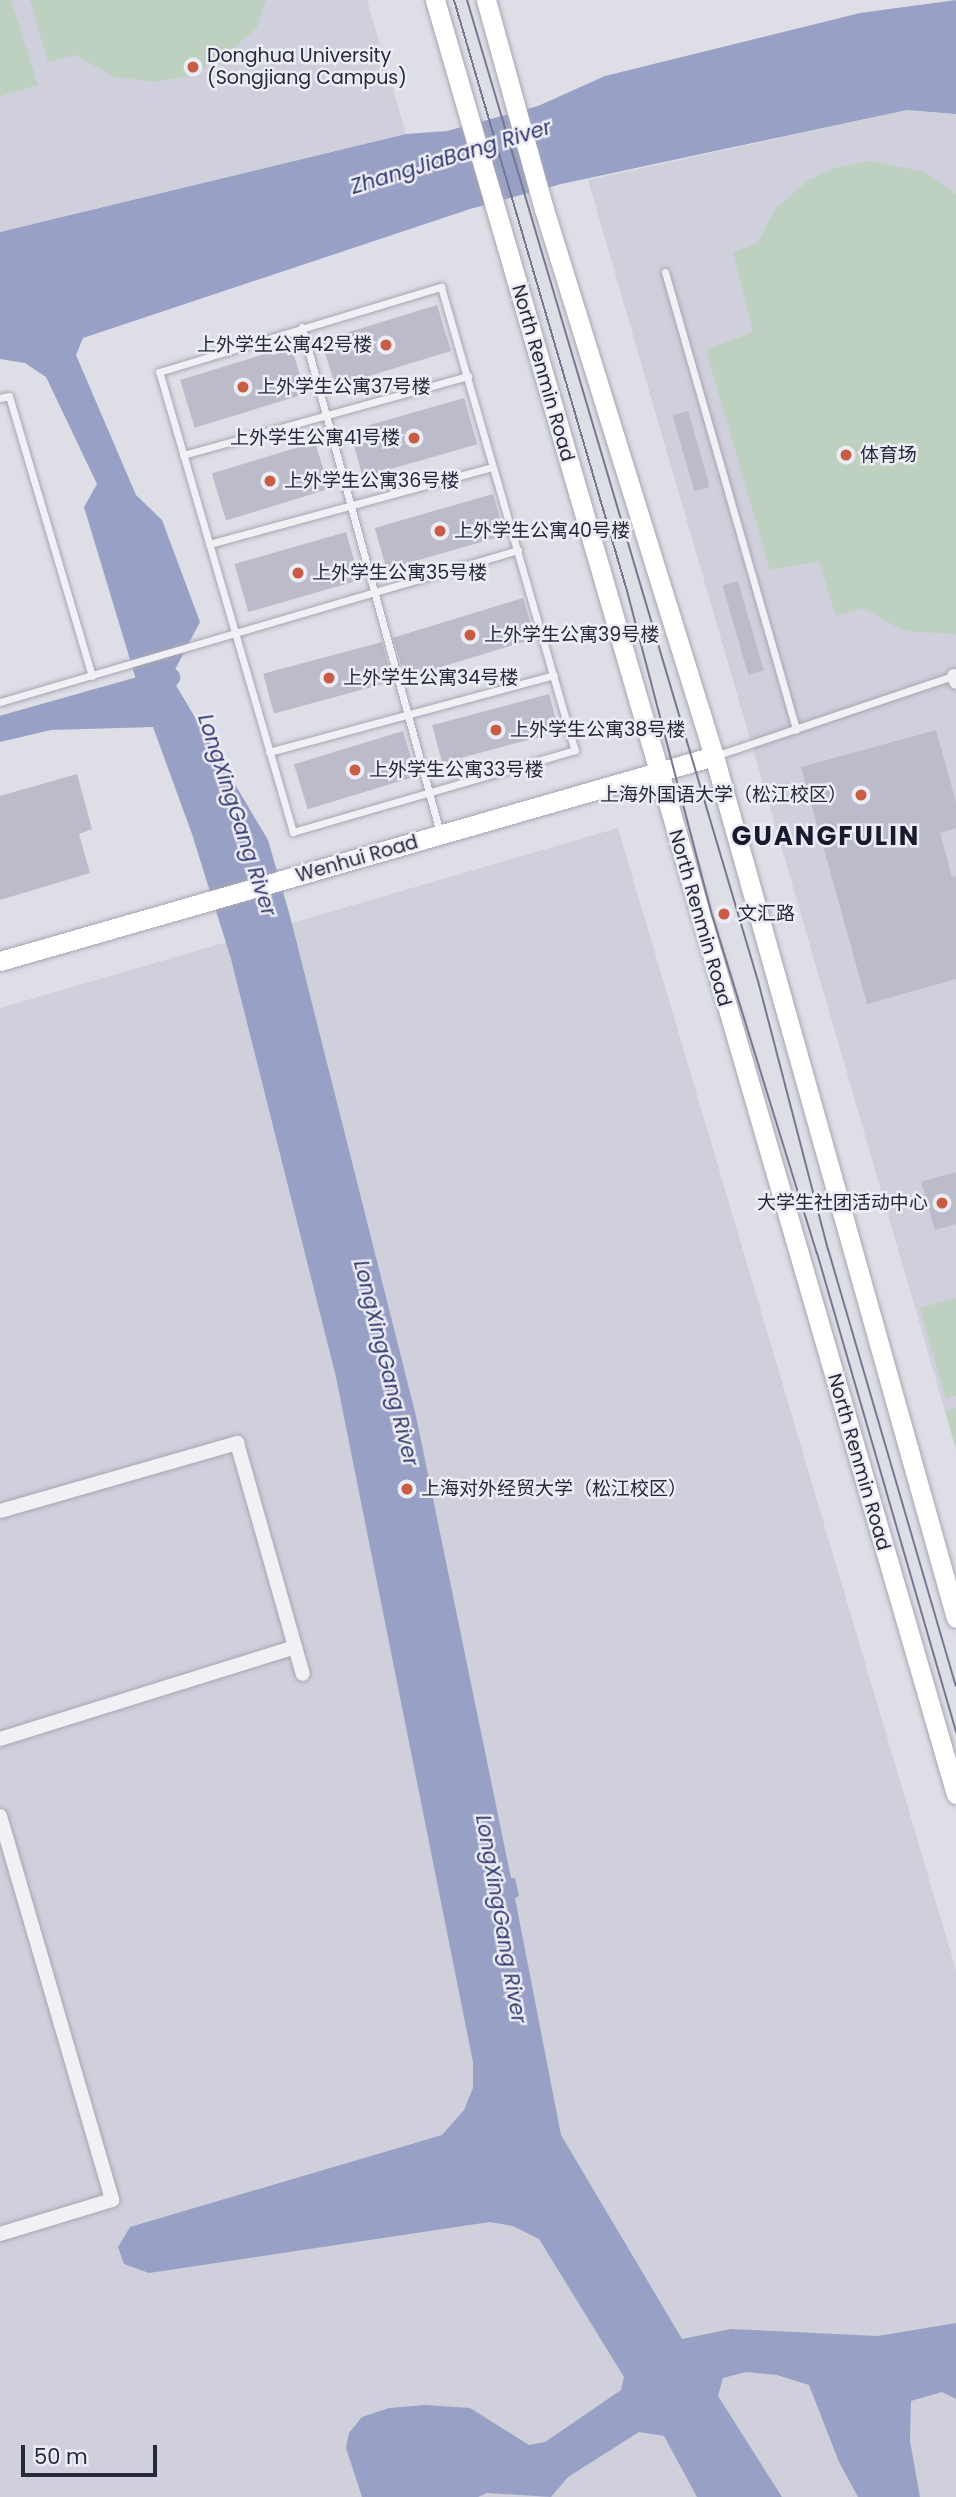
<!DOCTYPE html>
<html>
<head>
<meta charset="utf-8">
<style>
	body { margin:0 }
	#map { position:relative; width:956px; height:2497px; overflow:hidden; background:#dddee6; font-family:Poppins,"Noto Sans SC",sans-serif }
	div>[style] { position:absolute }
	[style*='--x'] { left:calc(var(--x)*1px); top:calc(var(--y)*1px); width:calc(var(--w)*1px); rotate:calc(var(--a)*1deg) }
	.built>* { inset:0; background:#cfd0db }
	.green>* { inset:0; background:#bed0c0 }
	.water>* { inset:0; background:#99a0c6 }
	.canal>* { height:19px; margin:-9.5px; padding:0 9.5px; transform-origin:9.5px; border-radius:9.5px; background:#99a0c6 }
	.building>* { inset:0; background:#bbbbc9; transform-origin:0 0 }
	.roads { filter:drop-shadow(0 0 2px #a6a7b3) drop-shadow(0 0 2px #a6a7b3) }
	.lane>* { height:7px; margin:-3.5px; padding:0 3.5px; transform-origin:3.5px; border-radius:3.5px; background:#f0f0f5 }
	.street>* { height:14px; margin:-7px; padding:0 7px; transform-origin:7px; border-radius:7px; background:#f0f0f5 }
	.secondary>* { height:19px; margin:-9.5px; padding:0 9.5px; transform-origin:9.5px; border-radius:9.5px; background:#fff }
	.tram>* { height:2px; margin:-1px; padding:0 1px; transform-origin:1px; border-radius:1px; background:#77788f }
	.dots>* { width:19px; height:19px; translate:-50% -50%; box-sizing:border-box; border:4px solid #ecedf4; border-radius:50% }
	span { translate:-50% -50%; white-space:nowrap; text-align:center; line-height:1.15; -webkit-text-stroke:5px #ecedf4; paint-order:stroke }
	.poi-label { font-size:19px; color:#27283c }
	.left { translate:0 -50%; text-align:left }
	.right { translate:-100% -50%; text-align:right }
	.street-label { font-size:19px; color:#27283c }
	.water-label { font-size:21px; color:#333a6f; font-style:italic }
	.district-label { font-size:26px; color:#191a2d; font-weight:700; letter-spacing:2px }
	.scale { position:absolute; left:21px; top:2445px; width:136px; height:32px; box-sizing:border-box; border:4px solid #27283c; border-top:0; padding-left:9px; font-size:21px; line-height:24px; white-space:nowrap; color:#27283c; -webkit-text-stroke:5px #ecedf4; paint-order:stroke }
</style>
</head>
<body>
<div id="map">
	<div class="built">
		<i style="clip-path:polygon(0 0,367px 0,406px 134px,0 232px)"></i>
		<i style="clip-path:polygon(907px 110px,956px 114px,956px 1449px,588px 180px)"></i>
		<i style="clip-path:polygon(618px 828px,956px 1970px,956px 2497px,0 2497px,0 1008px)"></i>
	</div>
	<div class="green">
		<i style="clip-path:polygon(0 0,11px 0,38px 85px,0 96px)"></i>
		<i style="clip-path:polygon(30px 0,266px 0,257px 27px,222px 58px,191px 75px,155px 82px,115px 77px,75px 55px,48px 62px)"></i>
		<i style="clip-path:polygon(871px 161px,925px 172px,956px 194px,956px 634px,904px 631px,863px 608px,836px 616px,819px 561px,770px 570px,706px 350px,753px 332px,733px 252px,757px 244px,775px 209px,807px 181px,834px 168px)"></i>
		<i style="clip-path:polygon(956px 1298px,956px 1396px,946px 1399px,920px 1308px)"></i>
		<i style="clip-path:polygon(956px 1408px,956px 1449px,945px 1411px)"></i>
	</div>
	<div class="water">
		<i style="clip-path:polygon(956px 0,956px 114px,907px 110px,561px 184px,470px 209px,83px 338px,76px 355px,136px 495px,162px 520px,200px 622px,171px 677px,268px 840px,290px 916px,416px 1416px,511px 1878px,515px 1878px,519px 1896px,515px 1898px,561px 2135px,682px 2339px,731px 2329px,878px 2336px,956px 2323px,956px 2399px,942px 2392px,911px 2401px,910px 2441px,920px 2497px,858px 2497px,839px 2462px,809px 2385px,777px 2375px,746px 2372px,723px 2378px,718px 2396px,782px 2497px,697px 2497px,664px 2436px,639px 2432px,568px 2477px,551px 2497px,487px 2493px,478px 2497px,362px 2497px,346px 2448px,349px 2433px,362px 2417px,389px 2408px,425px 2405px,470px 2408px,529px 2445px,545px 2442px,621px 2390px,624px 2377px,539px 2239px,513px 2226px,490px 2222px,149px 2273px,124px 2264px,118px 2247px,130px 2227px,442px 2135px,464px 2110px,473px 2088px,473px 2062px,336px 1377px,231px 959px,192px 834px,153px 727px,51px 730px,0 742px,0 727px,138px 686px,84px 507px,97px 484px,46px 377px,25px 363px,0 359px,0 232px,406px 134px,447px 131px,538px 106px,605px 76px,860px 13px)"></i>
	</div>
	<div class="canal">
		<i style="--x:0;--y:725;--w:177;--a:-15.8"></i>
	</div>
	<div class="building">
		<i style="left:437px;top:305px;width:48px;height:121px;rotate:73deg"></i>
		<i style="left:291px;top:346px;width:50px;height:116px;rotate:73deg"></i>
		<i style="left:464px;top:398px;width:48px;height:119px;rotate:74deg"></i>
		<i style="left:688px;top:411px;width:79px;height:16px;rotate:74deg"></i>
		<i style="left:315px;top:442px;width:49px;height:108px;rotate:73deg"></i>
		<i style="left:493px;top:494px;width:43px;height:123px;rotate:74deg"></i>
		<i style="left:346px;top:532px;width:50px;height:116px;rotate:74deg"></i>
		<i style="left:738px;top:581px;width:93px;height:16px;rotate:74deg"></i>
		<i style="left:523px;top:598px;width:42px;height:136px;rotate:73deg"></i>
		<i style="left:382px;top:642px;width:41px;height:123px;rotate:75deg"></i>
		<i style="left:549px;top:694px;width:39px;height:121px;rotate:75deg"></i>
		<i style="clip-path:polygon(936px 730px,956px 802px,956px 828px,940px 833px,952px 877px,956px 876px,956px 979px,867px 1004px,801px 767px)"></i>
		<i style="left:403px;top:731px;width:47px;height:114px;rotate:73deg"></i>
		<i style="clip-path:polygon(77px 774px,92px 829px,79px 834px,90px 873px,0 900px,0 796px)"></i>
		<i style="clip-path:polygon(956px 1172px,956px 1224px,935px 1230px,921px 1182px)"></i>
	</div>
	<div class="roads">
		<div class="lane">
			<i style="--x:665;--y:272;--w:476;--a:74"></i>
			<i style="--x:441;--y:287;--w:482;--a:73.9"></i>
			<i style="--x:575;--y:750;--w:294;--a:163.8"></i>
			<i style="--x:293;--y:832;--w:479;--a:-106.2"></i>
			<i style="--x:159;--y:372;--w:295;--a:-16.8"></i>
			<i style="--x:302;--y:327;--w:524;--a:74.74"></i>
			<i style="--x:0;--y:398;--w:9;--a:-13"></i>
			<i style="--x:9;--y:396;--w:292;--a:73.5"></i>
			<i style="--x:183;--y:455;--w:296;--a:-15.5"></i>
			<i style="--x:209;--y:544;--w:294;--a:-15.2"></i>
			<i style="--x:0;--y:702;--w:540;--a:-16.35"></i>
			<i style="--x:269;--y:752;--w:295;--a:-15.1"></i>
			<i style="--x:715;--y:756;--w:254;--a:-18.6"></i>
		</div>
		<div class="street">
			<i style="--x:954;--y:676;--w:6;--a:72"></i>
			<i style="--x:0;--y:1511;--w:247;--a:-16"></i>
			<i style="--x:237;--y:1443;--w:240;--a:74.1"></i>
			<i style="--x:0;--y:1739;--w:309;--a:-17.3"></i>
			<i style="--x:0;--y:1816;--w:400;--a:73.7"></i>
			<i style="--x:112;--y:2200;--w:117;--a:163.1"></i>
		</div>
		<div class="secondary">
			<i style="--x:435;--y:0;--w:1868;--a:73.81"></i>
			<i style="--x:486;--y:0;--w:217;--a:74.5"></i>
			<i style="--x:544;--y:209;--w:573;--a:72.74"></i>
			<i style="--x:714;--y:756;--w:895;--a:74.32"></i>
			<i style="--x:0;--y:961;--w:743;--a:-16.02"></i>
		</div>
	</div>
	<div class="tram">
		<i style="--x:454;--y:0;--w:616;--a:73.68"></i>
		<i style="--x:627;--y:591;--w:338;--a:75.3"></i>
		<i style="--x:713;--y:918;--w:351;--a:72.8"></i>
		<i style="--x:817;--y:1253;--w:499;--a:73.8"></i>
		<i style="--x:467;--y:0;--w:1023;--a:73.48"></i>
		<i style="--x:758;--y:981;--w:277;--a:75.4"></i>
		<i style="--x:828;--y:1249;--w:455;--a:73.7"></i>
	</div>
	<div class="dots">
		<i style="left:193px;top:67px;background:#c95c44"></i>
		<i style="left:386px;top:345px;background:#c95c44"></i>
		<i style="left:243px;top:387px;background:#c95c44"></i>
		<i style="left:414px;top:438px;background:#c95c44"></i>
		<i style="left:846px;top:455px;background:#c95c44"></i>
		<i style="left:270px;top:481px;background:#c95c44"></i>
		<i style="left:440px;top:531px;background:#c95c44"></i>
		<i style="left:298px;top:573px;background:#c95c44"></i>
		<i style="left:470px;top:635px;background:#c95c44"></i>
		<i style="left:329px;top:678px;background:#c95c44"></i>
		<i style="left:496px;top:730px;background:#c95c44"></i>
		<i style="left:355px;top:770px;background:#c95c44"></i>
		<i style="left:861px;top:795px;background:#c95c44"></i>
		<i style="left:724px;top:914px;background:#c95c44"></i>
		<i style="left:942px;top:1203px;background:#c95c44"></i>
		<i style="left:407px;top:1489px;background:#c95c44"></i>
	</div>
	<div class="poi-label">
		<span class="left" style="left:207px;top:67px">Donghua University<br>(Songjiang Campus)</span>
		<span class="right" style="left:372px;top:345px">上外学生公寓42号楼</span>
		<span class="left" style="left:257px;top:387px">上外学生公寓37号楼</span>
		<span class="right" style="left:400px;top:438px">上外学生公寓41号楼</span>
		<span class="left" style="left:860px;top:455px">体育场</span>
		<span class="left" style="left:284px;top:481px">上外学生公寓36号楼</span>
		<span class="left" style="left:454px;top:531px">上外学生公寓40号楼</span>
		<span class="left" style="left:312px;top:573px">上外学生公寓35号楼</span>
		<span class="left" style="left:484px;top:635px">上外学生公寓39号楼</span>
		<span class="left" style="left:343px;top:678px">上外学生公寓34号楼</span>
		<span class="left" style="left:510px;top:730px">上外学生公寓38号楼</span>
		<span class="left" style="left:369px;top:770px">上外学生公寓33号楼</span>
		<span class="right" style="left:847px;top:795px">上海外国语大学（松江校区）</span>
		<span class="left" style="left:738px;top:914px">文汇路</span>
		<span class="right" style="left:928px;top:1203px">大学生社团活动中心</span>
		<span class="left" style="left:421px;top:1489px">上海对外经贸大学（松江校区）</span>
	</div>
	<div class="street-label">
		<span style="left:543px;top:373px;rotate:74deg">North Renmin Road</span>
		<span style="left:357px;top:859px;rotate:-16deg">Wenhui Road</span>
		<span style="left:700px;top:918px;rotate:74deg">North Renmin Road</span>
		<span style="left:859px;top:1462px;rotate:74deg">North Renmin Road</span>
	</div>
	<div class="water-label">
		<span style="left:451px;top:157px;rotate:-17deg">ZhangJiaBang River</span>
		<span style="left:237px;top:815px;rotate:72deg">LongXingGang River</span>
		<span style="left:386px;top:1363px;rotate:76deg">LongXingGang River</span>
		<span style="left:501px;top:1919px;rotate:80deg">LongXingGang River</span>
	</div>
	<div class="district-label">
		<span style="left:826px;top:837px">GUANGFULIN</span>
	</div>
	<div class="scale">50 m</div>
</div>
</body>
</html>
